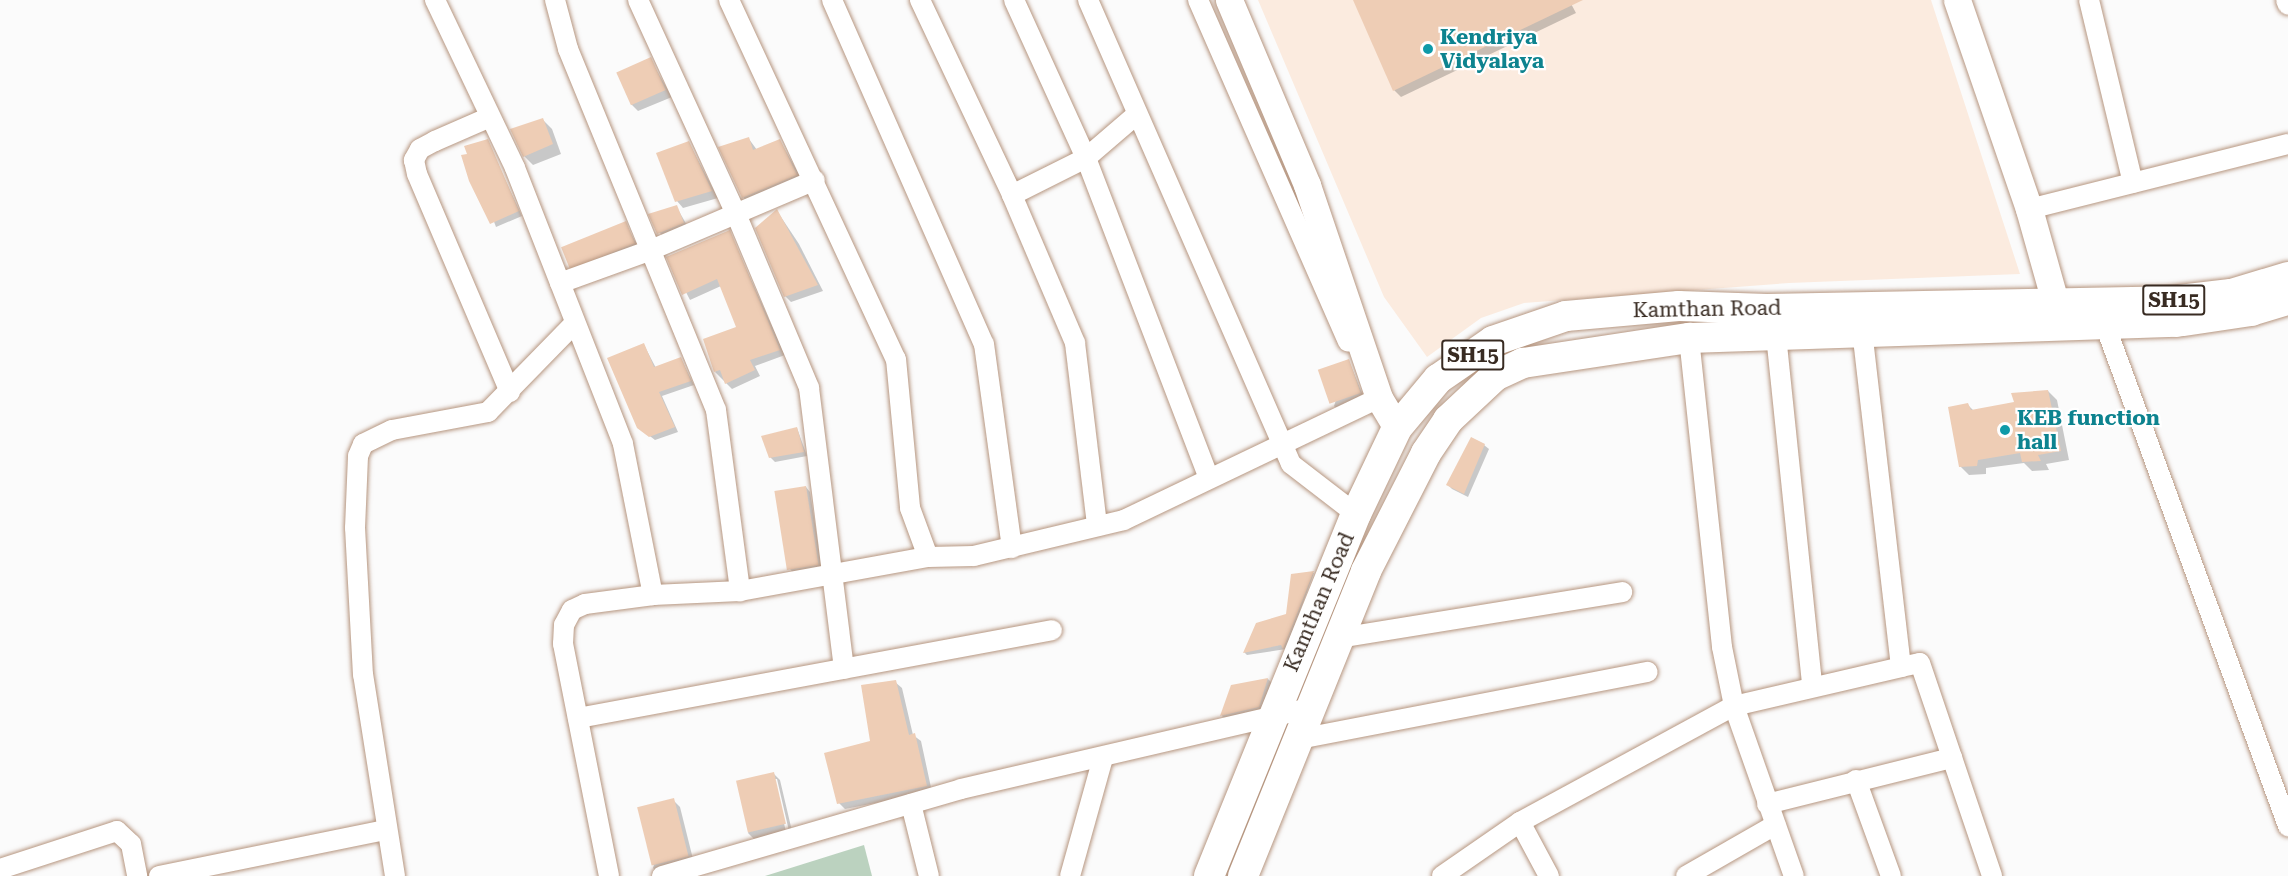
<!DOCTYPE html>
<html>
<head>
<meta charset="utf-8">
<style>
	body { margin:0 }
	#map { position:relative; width:2288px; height:876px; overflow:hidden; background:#fbfbfb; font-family:"Roboto Serif",serif }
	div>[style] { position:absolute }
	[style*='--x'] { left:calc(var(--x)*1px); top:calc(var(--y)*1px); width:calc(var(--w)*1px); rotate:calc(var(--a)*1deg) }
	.built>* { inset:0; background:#fbebdf }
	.green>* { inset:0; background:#bbd2bf }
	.shadow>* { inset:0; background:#0003 }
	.building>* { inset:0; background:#eecdb5; transform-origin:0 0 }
	.roads { filter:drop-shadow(0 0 2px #b69680) drop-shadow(0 0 2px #b69680) }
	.street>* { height:20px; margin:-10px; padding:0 10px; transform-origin:10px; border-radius:10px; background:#fff }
	.secondary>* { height:27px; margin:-13.5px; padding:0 13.5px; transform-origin:13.5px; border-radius:13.5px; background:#fff }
	.primary>* { height:30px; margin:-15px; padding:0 15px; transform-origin:15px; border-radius:15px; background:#fff }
	.dots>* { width:16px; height:16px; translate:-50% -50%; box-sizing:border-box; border:3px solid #fff; border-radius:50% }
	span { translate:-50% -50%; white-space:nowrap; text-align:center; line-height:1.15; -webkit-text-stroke:4.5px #fff; paint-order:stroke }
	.shield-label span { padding:2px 4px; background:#fff; border:2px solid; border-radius:4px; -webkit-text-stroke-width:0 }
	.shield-label { font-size:20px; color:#382b22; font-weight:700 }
	.culture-label { font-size:21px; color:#0d838f; font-weight:700 }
	.left { translate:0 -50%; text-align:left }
	.street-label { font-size:21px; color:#382b22 }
</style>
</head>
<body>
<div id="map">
	<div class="built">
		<i style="clip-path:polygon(1258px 0,1931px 0,2020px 274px,1789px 283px,1524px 303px,1481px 318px,1427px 357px,1384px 297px)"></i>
	</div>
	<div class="green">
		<i style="clip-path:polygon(864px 845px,872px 876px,765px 876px)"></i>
	</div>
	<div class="shadow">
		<i style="clip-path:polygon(1355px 0,1569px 0,1576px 13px,1401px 97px,1394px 90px)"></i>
		<i style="clip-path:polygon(650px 59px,672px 97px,638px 111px,631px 104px)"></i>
		<i style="clip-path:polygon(543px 120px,552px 129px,561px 154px,533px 165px,524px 156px)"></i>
		<i style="clip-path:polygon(749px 139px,757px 150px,780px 141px,803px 181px,750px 204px,743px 197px)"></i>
		<i style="clip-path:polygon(487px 141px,522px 216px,496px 227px,469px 155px)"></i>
		<i style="clip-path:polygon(689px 143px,718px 198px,683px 208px,677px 201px)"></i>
		<i style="clip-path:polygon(676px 206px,688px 227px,663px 238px,650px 215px)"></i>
		<i style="clip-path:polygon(777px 211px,799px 244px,823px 291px,791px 302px,785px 296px)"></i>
		<i style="clip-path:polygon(625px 223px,640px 250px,578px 272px,571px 266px)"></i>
		<i style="clip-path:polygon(729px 231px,785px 355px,755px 366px,760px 376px,732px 389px,715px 372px,738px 328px,721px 286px,690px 300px,668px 257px)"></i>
		<i style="clip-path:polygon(644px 345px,656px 368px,681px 359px,694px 385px,662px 396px,678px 432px,655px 440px,638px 427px)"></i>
		<i style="clip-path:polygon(1349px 361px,1364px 398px,1338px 410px,1334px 406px)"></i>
		<i style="clip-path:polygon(2048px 391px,2057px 400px,2069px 460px,2046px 464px,2049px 470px,2032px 471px,2024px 463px,1986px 468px,1986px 474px,1969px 475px,1960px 466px,1968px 405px,1974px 411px,2016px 404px)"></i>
		<i style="clip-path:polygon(797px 428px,807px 456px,775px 462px,770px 457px)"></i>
		<i style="clip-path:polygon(1484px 445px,1489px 449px,1468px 497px,1452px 489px,1448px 485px)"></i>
		<i style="clip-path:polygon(806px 487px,810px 492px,822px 568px,794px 574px,790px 569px)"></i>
		<i style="clip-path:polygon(1314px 573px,1286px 649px,1247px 655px,1244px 652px,1288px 615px,1293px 576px)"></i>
		<i style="clip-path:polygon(1268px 679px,1272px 683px,1263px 711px,1226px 720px,1222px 716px,1232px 686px)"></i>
		<i style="clip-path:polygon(895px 682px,902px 688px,913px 735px,921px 741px,932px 792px,845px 809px,839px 803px,872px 742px)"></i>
		<i style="clip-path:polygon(evenodd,773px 773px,780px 780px,792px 831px,755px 840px,748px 833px,773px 773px,774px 779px,777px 779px,789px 831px,786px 832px,774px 779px)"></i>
		<i style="clip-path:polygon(673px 800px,680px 807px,694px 863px,660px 875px,653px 868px)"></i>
	</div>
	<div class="building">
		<i style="clip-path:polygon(1353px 0,1583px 0,1393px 91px)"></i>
		<i style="left:651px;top:57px;width:36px;height:38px;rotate:66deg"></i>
		<i style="clip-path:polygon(543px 118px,553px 144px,523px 157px,510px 129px)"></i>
		<i style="clip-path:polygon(749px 137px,753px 150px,780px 139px,797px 175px,742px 198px,718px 147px)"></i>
		<i style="clip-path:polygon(488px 139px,519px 211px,490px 224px,469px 181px,461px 155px,467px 154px,464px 146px)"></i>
		<i style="clip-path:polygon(689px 141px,712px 191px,675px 202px,656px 153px)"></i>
		<i style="clip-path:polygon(677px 205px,684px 223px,657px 234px,648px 214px)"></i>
		<i style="clip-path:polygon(777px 209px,818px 285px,784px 297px,755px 228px)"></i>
		<i style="left:626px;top:221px;width:24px;height:70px;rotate:68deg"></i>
		<i style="clip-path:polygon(730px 230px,780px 350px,750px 360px,755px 370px,725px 384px,720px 370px,714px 372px,703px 339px,736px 327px,717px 279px,682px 295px,666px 257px)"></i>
		<i style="clip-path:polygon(644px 343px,654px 367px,681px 357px,691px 381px,659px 392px,675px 427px,649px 437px,637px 428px,607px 358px)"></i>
		<i style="left:1349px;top:359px;width:36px;height:33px;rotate:71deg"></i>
		<i style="clip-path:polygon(2048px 390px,2061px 451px,2038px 455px,2041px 461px,2022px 462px,2020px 453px,1978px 460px,1977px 466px,1959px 467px,1948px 407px,1968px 403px,1971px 410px,2014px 402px,2011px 393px)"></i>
		<i style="clip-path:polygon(797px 427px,804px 452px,769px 458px,761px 436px)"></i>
		<i style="clip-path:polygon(1471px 437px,1485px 444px,1464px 494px,1446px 485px)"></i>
		<i style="left:806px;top:486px;width:80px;height:32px;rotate:81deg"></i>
		<i style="clip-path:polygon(1314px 571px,1283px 649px,1281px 645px,1243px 653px,1256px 623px,1286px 614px,1291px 574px)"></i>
		<i style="clip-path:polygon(1268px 678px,1259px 707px,1220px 716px,1231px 685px)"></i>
		<i style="clip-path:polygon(896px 680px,909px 735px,915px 733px,927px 786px,837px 804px,824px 753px,870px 741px,861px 685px)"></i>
		<i style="left:774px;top:772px;width:53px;height:39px;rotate:77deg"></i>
		<i style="left:674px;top:798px;width:60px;height:38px;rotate:76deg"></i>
	</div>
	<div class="roads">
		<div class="street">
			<i style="--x:435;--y:0;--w:186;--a:64.5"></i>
			<i style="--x:515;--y:168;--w:296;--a:68.6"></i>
			<i style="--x:623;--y:444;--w:154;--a:78.8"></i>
			<i style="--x:555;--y:0;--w:51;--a:75.1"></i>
			<i style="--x:568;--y:49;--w:390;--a:67.7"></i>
			<i style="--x:716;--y:410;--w:183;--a:82.4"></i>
			<i style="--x:638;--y:0;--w:235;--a:65.4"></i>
			<i style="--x:736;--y:214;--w:189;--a:67.2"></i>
			<i style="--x:809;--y:388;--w:283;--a:82.9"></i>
			<i style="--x:729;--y:0;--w:396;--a:65.1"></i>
			<i style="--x:896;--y:359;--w:150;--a:84.6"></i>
			<i style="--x:910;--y:508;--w:52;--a:69.8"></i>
			<i style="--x:832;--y:0;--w:376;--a:66.2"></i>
			<i style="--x:984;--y:344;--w:206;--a:82.2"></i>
			<i style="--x:920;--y:0;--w:216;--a:64.7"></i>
			<i style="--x:1012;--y:195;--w:83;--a:-26.6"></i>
			<i style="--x:1086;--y:158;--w:66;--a:-40.7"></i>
			<i style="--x:1014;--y:0;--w:174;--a:65.5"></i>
			<i style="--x:1086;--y:158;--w:343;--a:69"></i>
			<i style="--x:1088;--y:0;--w:506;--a:66.37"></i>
			<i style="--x:1291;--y:464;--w:82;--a:37.6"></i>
			<i style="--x:1198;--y:0;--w:373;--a:66.3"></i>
			<i style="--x:2089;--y:0;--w:188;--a:76.5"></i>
			<i style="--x:2286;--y:0;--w:5;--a:68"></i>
			<i style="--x:490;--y:117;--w:60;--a:156.4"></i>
			<i style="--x:435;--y:141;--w:17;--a:152"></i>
			<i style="--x:420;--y:149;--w:13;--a:119"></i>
			<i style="--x:414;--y:160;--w:14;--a:78"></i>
			<i style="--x:417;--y:174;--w:237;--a:66.9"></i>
			<i style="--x:1012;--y:195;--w:161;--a:66.9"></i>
			<i style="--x:1075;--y:343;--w:184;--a:83.1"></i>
			<i style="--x:2029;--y:209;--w:267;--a:-14.1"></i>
			<i style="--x:560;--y:283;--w:97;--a:-19.9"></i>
			<i style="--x:651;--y:250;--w:178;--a:-23.1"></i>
			<i style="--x:2104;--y:322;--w:537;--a:69.94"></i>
			<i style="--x:1776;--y:335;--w:353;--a:84.1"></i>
			<i style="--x:1689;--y:338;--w:311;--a:83.9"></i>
			<i style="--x:1722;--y:647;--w:60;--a:78.5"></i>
			<i style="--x:1734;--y:706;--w:180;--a:70.6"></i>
			<i style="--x:1339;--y:638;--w:287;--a:-9.2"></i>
			<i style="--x:1901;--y:667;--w:19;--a:-12"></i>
			<i style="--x:1920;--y:663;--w:225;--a:71.3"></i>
			<i style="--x:578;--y:718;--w:482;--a:-10.5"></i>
			<i style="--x:1299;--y:739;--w:355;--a:-10.9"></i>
			<i style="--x:1856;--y:780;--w:102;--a:70"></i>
			<i style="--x:911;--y:804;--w:74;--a:76"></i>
			<i style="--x:1767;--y:804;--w:191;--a:-14"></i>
			<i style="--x:1520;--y:822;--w:61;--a:61.8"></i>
			<i style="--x:0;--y:869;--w:123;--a:-18"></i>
			<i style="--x:117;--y:831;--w:19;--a:43"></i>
			<i style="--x:131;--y:844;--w:33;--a:79"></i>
			<i style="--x:159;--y:876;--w:232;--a:-11.5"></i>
			<i style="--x:395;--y:876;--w:204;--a:-99"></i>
			<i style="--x:363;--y:675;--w:147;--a:-93.1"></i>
			<i style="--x:355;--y:528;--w:72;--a:-87.6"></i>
			<i style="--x:358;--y:456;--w:13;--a:-67"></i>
			<i style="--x:363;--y:444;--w:32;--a:-26"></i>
			<i style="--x:392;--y:430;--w:98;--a:-10.6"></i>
			<i style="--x:488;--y:412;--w:124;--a:-45.7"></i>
			<i style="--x:609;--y:876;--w:237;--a:-101.2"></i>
			<i style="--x:563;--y:644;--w:19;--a:-87"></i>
			<i style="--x:564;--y:625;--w:17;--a:-62"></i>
			<i style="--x:572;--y:610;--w:14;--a:-25"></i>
			<i style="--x:585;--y:604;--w:69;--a:-7.5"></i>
			<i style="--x:653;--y:595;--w:87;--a:-2.6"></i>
			<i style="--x:740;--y:591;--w:191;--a:-10.3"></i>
			<i style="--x:928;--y:557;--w:46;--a:-1.2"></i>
			<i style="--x:974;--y:556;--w:154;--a:-13.5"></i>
			<i style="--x:1124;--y:520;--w:283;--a:-25.6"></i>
			<i style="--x:662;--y:876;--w:311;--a:-16.2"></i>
			<i style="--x:961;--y:789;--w:360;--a:-13.1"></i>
			<i style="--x:1070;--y:876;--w:123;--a:-74.4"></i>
			<i style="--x:1442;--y:876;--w:95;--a:-34.7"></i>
			<i style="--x:1520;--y:822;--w:243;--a:-28.5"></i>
			<i style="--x:1734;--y:706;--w:171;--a:-13.1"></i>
			<i style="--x:1901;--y:667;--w:337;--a:-96.6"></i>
			<i style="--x:1686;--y:876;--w:103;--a:-29.8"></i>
		</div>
		<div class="secondary">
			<i style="--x:1229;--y:0;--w:201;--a:67.1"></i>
			<i style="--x:1307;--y:185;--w:225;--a:71.3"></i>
			<i style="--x:1379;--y:398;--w:35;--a:59"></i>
			<i style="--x:1957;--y:0;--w:221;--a:71"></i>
			<i style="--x:2029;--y:209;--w:118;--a:74.3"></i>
		</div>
		<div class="primary">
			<i style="--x:1209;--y:876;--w:391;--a:-67.9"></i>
			<i style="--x:1356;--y:514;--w:95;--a:-64.5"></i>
			<i style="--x:1397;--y:428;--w:64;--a:-50.1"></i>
			<i style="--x:1438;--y:379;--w:67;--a:-34.6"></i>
			<i style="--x:1493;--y:341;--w:77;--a:-18.9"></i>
			<i style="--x:1566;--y:316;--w:113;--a:-5.1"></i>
			<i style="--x:1679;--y:306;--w:88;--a:2"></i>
			<i style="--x:1767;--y:309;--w:404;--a:-1.1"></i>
			<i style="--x:2171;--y:301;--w:60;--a:-6.7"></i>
			<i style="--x:2231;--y:294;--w:59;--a:-16.6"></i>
			<i style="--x:1243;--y:876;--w:329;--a:-68"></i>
			<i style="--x:1366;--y:571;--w:132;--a:-63"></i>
			<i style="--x:1426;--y:453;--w:40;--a:-56"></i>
			<i style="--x:1448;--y:420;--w:64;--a:-43.1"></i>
			<i style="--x:1495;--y:376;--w:31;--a:-25"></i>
			<i style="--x:1523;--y:363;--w:168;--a:-8.6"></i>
			<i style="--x:1689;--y:338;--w:487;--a:-1.9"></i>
			<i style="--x:2176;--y:322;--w:76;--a:-8.3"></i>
			<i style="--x:2251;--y:311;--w:39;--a:-17"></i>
		</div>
	</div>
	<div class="dots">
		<i style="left:1428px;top:49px;background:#0f9aa8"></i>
		<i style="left:2005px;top:430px;background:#0f9aa8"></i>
	</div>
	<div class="shield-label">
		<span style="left:2174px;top:300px">SH15</span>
		<span style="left:1473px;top:355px">SH15</span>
	</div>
	<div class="culture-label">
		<span class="left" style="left:1440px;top:49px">Kendriya<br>Vidyalaya</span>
		<span class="left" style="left:2017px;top:430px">KEB function<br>hall</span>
	</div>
	<div class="street-label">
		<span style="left:1707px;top:309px;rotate:-1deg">Kamthan Road</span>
		<span style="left:1319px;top:602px;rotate:-67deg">Kamthan Road</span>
	</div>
</div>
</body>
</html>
